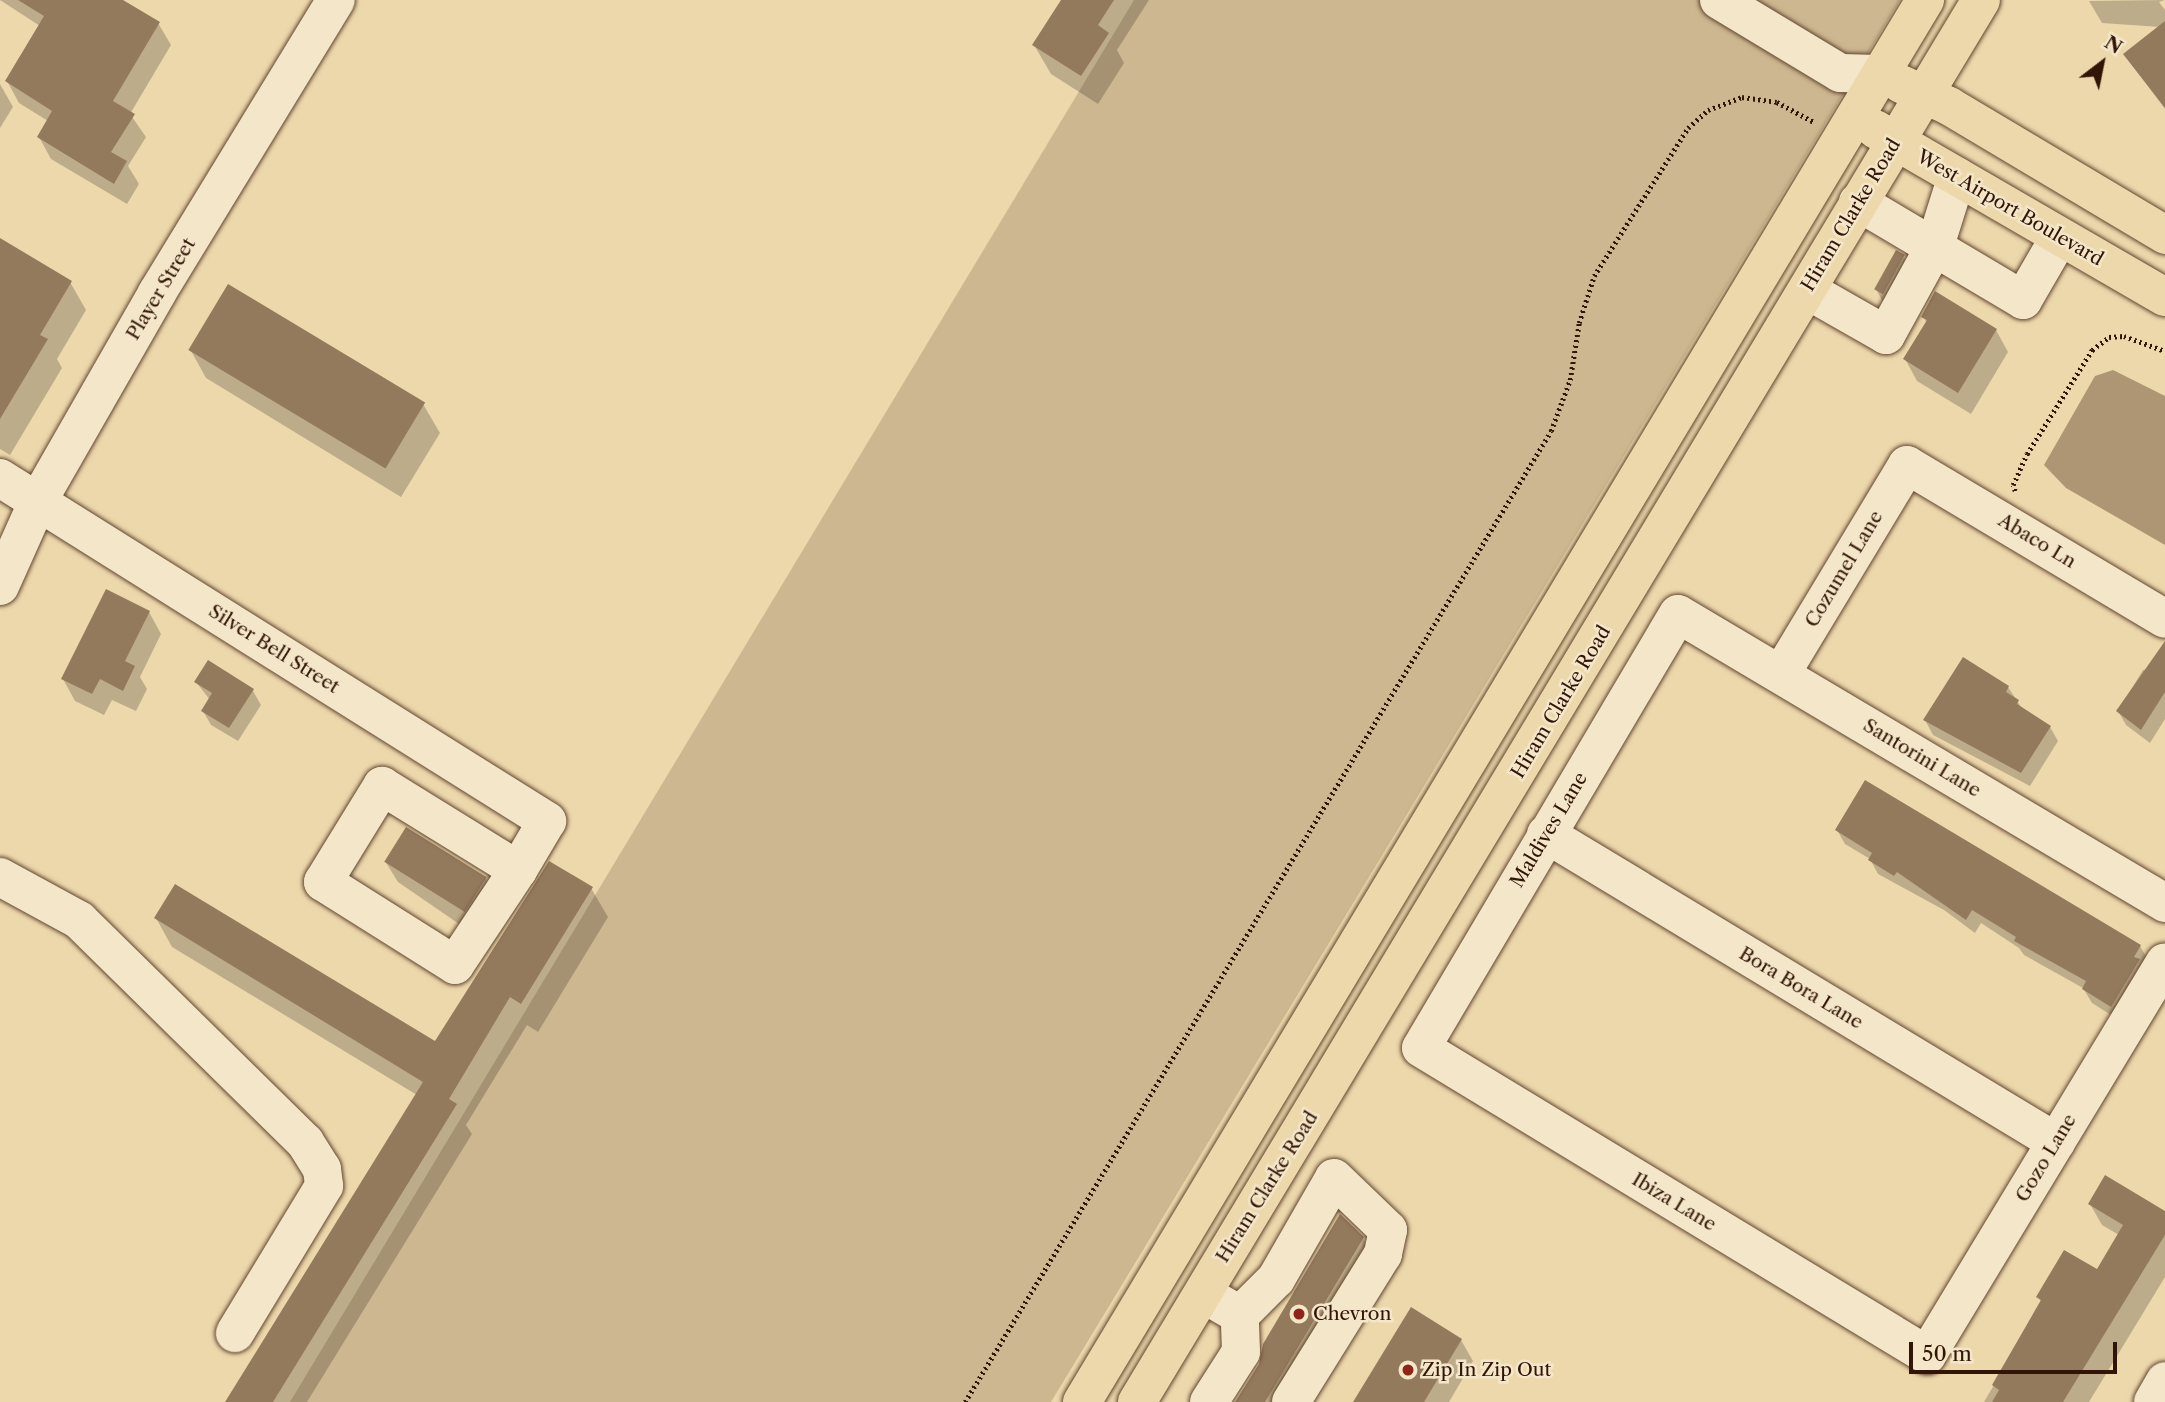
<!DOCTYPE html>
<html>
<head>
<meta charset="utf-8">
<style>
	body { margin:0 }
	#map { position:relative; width:2165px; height:1402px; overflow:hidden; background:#edd8ac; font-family:"Libre Caslon Text",serif }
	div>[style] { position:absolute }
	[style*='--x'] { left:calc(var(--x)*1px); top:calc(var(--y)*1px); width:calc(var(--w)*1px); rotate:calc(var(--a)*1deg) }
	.green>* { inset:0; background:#cdb790 }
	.water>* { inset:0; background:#ae9674 }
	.shadow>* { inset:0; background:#0003 }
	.building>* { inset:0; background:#947a5d; transform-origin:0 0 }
	.path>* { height:4.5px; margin-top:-2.25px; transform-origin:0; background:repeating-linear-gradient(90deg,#331507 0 2px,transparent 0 5.5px) }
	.roads { filter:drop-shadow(0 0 2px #624630) drop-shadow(0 0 2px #624630) }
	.minor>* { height:38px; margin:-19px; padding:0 19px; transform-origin:19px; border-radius:19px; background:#f3e6c9 }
	.major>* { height:38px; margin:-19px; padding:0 19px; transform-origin:19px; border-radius:19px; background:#edd8ac }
	.dots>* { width:19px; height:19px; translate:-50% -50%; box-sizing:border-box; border:4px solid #f3e6c9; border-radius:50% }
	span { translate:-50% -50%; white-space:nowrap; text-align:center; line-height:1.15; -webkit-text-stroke:5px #f3e6c9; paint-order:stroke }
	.street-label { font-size:19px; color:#331507 }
	.poi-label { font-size:19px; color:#331507 }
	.left { translate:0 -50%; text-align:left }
	.north { position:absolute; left:2067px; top:28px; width:70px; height:70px; -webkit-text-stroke:5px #f3e6c9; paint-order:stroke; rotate:32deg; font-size:19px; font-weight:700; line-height:28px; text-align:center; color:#331507 }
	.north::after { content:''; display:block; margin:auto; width:24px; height:32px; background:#331507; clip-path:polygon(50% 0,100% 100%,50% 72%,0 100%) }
	.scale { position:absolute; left:1909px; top:1342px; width:208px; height:32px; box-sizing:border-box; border:4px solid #331507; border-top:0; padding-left:9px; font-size:21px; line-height:24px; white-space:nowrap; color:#331507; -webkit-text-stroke:5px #f3e6c9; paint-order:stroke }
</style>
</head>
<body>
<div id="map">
	<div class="green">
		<i style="clip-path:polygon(1134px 0,1900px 0,1051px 1402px,290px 1402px)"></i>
	</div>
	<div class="water">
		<i style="clip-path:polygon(2113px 370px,2165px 396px,2165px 545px,2066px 488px,2044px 465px,2095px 376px)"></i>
	</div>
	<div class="shadow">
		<i style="clip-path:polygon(0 0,119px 0,158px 23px,171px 45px,130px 114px,146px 137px,128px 166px,139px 184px,127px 204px,51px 159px,39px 137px,48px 121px,19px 103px,7px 81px,40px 26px)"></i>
		<i style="clip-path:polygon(1063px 0,1149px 0,1117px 50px,1124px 63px,1098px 104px,1051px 74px,1034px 45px)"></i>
		<i style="clip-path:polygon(2165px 0,2159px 2px,2165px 10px,2165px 109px,2125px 55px,2160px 27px,2102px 23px,2089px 1px)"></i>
		<i style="clip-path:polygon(0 84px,13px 107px,0 128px)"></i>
		<i style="clip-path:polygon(0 248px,70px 282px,86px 310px,57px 359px,62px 368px,10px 455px,0 449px)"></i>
		<i style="clip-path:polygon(1904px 257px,1912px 271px,1884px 304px,1876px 289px)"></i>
		<i style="clip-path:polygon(1923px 317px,1996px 330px,2008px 352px,1971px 414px,1917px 381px,1905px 359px,1927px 323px)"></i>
		<i style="clip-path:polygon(190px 349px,423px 404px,440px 433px,401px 497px,206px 378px)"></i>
		<i style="clip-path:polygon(149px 612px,161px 634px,140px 677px,147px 689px,136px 711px,112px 700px,104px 715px,75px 701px,63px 679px)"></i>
		<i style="clip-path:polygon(2165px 666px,2165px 719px,2150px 743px,2126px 725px,2118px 711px,2143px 670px)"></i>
		<i style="clip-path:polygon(196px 682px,253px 691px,261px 705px,238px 741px,211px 725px,203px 711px,210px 700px)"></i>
		<i style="clip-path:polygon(2008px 687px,2023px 710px,2050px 727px,2058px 741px,2030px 786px,1933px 735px,1925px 720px)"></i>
		<i style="clip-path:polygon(1837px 830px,2140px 946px,2148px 960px,2119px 1020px,2092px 1003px,2083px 988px,2024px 955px,2019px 948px,1981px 923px,1975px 933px,1944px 910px,1878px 874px,1870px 859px,1845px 844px)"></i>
		<i style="clip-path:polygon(385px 861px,486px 878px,498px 900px,475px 935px,398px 882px)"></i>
		<i style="clip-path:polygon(591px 888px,608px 917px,538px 1032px,527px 1025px,466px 1125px,472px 1134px,307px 1402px,228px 1402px,417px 1095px,172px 947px,156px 918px,435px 1043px)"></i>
		<i style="clip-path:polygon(2090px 1204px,2165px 1213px,2165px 1277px,2089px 1402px,1984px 1402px,2042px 1303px,2038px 1297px,2097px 1271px,2119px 1235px,2102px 1225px)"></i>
		<i style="clip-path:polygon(1363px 1238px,1366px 1245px,1272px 1402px,1237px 1402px)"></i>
		<i style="clip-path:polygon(1461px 1340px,1473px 1361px,1449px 1402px,1355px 1402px)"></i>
	</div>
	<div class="building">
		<i style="clip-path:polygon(18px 0,123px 0,160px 22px,113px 101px,135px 114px,111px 152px,127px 161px,114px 184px,37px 137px,52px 111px,5px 81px,44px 16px)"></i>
		<i style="clip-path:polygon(1061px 0,1114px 0,1098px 25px,1109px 33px,1081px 76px,1032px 45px)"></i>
		<i style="clip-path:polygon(2165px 21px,2165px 108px,2123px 54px)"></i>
		<i style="clip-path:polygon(0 238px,72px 281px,40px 335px,48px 339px,0 419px)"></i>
		<i style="left:1896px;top:250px;width:10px;height:45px;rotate:29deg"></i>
		<i style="left:228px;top:284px;width:230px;height:77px;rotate:31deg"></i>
		<i style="clip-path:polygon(1935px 291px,1997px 329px,1958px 393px,1903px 359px,1927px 320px,1921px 317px)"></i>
		<i style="clip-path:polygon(106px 589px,150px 611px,125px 661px,135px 666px,123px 691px,100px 679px,92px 694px,61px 679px)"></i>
		<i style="clip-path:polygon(2165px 641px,2165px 692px,2141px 730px,2116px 711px)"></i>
		<i style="clip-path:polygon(1963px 657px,2009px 686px,2006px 692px,2019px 700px,2017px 704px,2051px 726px,2021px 773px,1923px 720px)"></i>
		<i style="clip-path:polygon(208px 660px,254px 689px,229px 728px,201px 711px,212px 693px,194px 682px)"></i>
		<i style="clip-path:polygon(1865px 780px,2141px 945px,2134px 957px,2140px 959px,2111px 1007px,2082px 989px,2086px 981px,2014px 941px,2016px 937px,1972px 910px,1966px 920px,1897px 872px,1894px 876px,1868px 860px,1872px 853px,1835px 830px)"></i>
		<i style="left:406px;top:827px;width:95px;height:41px;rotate:32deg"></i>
		<i style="clip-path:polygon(549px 861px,593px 887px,521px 1004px,510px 997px,449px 1099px,457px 1104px,273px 1402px,225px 1402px,423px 1082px,154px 918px,175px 884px,435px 1041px)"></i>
		<i style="clip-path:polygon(2105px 1175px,2165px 1211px,2165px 1235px,2063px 1402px,1992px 1402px,1999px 1390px,1992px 1385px,2041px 1300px,2036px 1297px,2064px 1250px,2097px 1269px,2123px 1225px,2088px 1204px)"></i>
		<i style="clip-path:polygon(1340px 1214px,1364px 1237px,1265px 1402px,1235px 1402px,1259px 1364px,1263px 1344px)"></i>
		<i style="clip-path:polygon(1411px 1307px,1462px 1339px,1424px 1402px,1353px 1402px)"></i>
	</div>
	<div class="path">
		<i style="--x:2015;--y:491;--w:6;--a:-108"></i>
		<i style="--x:2013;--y:485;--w:34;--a:-66"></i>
		<i style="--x:2027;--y:454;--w:123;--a:-58"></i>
		<i style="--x:2092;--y:350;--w:21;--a:-37"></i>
		<i style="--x:2109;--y:337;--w:15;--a:-4"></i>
		<i style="--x:2124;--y:336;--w:44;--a:20.1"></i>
		<i style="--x:965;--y:1402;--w:1134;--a:-58.89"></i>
		<i style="--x:1551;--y:431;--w:54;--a:-69.6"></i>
		<i style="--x:1570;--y:380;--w:58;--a:-81"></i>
		<i style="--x:1579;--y:323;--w:49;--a:-72.3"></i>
		<i style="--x:1594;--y:276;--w:175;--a:-57.6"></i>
		<i style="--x:1688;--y:128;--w:27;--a:-42"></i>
		<i style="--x:1708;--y:110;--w:36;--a:-21"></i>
		<i style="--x:1742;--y:97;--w:35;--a:8"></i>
		<i style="--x:1777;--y:102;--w:42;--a:28.4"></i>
	</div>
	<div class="roads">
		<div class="minor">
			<i style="--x:1719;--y:0;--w:141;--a:31.1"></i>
			<i style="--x:1840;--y:73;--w:40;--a:1.4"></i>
			<i style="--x:1858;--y:202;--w:192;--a:30.7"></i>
			<i style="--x:2023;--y:300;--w:72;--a:-59.9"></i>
			<i style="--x:1807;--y:290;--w:91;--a:29.7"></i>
			<i style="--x:1886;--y:335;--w:102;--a:-61.2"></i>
			<i style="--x:1935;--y:246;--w:73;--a:-72.6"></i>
			<i style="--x:0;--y:478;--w:646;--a:32.09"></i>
			<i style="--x:547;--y:821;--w:57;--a:120.6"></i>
			<i style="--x:518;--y:870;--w:114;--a:123.6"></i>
			<i style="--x:455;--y:965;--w:156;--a:-147.8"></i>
			<i style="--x:323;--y:882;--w:113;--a:-58.4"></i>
			<i style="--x:382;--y:786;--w:160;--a:31.7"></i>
			<i style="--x:0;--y:586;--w:93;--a:-65.9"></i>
			<i style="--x:38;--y:501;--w:240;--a:-60.2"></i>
			<i style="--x:157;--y:293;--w:343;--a:-58.6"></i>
			<i style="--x:1781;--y:674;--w:244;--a:-58.9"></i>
			<i style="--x:1907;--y:465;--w:300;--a:30.8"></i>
			<i style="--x:1546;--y:834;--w:596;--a:31.13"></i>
			<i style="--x:0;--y:877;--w:90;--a:28.6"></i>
			<i style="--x:79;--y:920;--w:317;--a:44.5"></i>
			<i style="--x:305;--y:1142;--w:32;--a:58"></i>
			<i style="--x:322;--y:1169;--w:17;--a:83"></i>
			<i style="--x:324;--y:1186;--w:172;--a:121.2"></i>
			<i style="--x:2165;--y:903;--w:566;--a:-149.31"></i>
			<i style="--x:1678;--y:614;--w:504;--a:120.63"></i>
			<i style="--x:1421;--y:1048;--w:592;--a:31.25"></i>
			<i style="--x:1927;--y:1355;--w:459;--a:-58.8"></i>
			<i style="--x:1240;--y:1315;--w:51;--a:-45"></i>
			<i style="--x:1276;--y:1279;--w:116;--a:-60.1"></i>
			<i style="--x:1334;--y:1178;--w:75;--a:43.9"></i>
			<i style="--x:1388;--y:1230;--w:25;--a:102"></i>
			<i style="--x:1383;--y:1254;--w:174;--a:121.9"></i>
			<i style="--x:1209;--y:1402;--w:59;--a:-57.4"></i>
			<i style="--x:1241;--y:1352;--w:37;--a:-92"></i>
			<i style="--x:1240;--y:1315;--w:24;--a:-150"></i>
			<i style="--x:2153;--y:1402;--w:24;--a:-60"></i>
		</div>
		<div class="major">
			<i style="--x:1901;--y:84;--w:53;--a:24.6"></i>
			<i style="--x:1949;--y:106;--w:252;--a:30.8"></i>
			<i style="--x:1875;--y:129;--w:335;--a:30.1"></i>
			<i style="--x:1082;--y:1402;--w:1636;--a:-58.98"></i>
			<i style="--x:1137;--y:1402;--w:1636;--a:-58.95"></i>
		</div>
	</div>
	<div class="dots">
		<i style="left:1299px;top:1314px;background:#8f2418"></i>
		<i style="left:1408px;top:1370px;background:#8f2418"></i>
	</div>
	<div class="street-label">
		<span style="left:2010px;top:208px;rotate:30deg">West Airport Boulevard</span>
		<span style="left:1851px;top:215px;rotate:-59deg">Hiram Clarke Road</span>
		<span style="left:161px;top:289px;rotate:-59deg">Player Street</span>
		<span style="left:2037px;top:541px;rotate:31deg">Abaco Ln</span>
		<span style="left:1844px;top:569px;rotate:-59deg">Cozumel Lane</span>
		<span style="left:274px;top:649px;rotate:32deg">Silver Bell Street</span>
		<span style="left:1561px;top:702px;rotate:-59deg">Hiram Clarke Road</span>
		<span style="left:1922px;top:758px;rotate:31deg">Santorini Lane</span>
		<span style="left:1549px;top:830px;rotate:-59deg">Maldives Lane</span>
		<span style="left:1801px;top:988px;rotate:31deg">Bora Bora Lane</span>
		<span style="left:2046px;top:1158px;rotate:-59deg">Gozo Lane</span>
		<span style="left:1267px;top:1187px;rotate:-58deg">Hiram Clarke Road</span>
		<span style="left:1674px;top:1202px;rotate:31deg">Ibiza Lane</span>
	</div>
	<div class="poi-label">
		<span class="left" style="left:1313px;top:1314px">Chevron</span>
		<span class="left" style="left:1422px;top:1370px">Zip In Zip Out</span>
	</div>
	<div class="north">N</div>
	<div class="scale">50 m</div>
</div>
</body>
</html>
